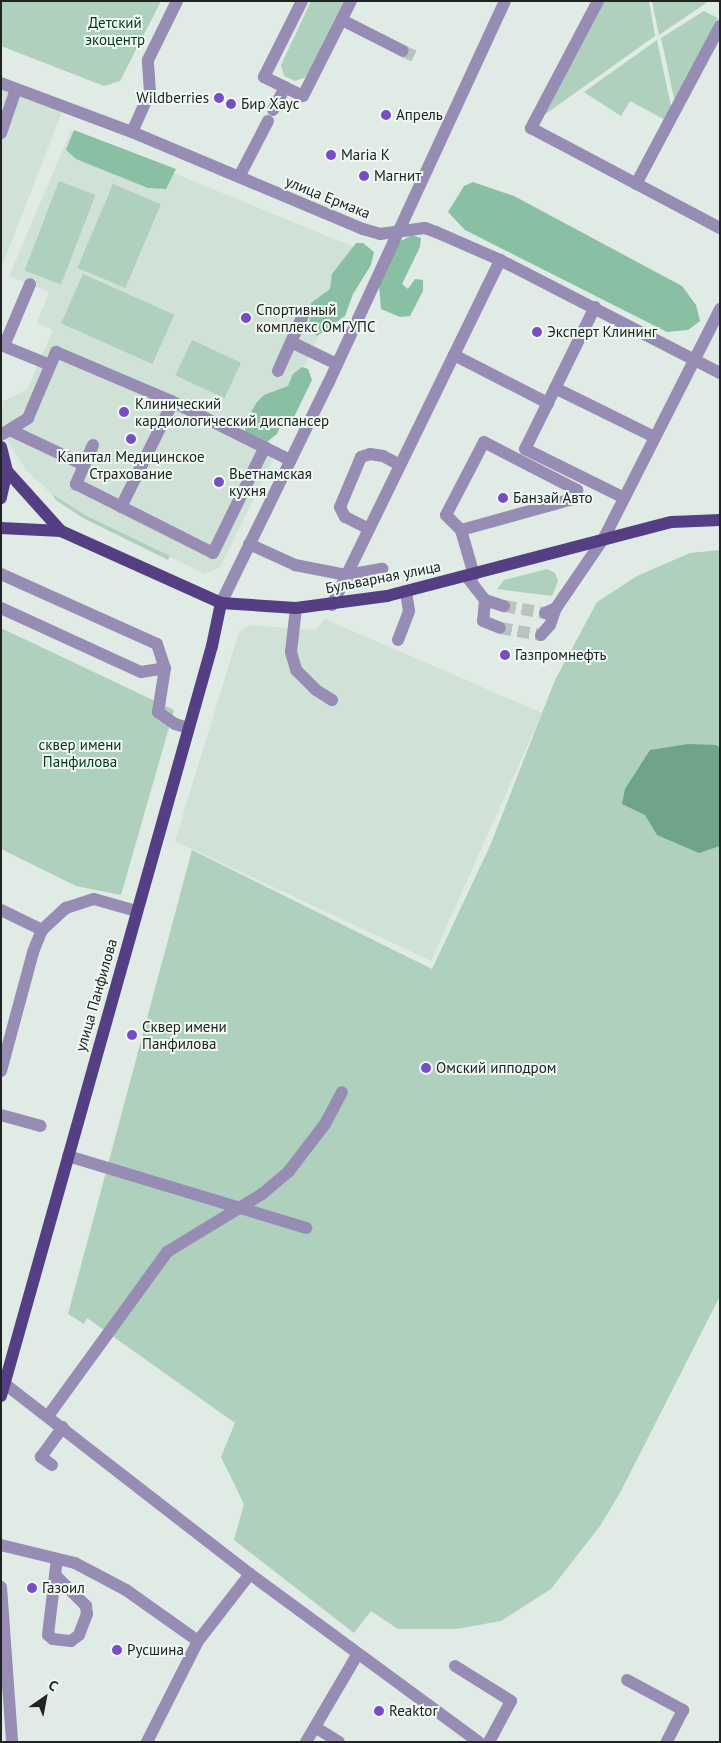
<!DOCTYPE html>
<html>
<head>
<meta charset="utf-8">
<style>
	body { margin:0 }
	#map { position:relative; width:721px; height:1743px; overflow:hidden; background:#e1ebe5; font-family:"PT Sans",sans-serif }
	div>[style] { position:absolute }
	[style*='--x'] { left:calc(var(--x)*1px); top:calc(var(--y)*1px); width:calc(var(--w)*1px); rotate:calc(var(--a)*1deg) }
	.built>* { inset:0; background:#d0e1d7 }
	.green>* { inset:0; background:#aed0bc; transform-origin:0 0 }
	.forest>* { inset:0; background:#89bfa2 }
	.water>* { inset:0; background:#6fa488 }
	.minor-tunnel>* { height:12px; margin-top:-6px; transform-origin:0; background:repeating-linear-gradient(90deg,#bac3be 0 12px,transparent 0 18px) }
	.minor>* { height:12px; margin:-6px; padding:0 6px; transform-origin:6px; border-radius:6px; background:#968cb4 }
	.major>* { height:12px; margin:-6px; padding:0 6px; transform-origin:6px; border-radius:6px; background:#553f84 }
	.dots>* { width:14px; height:14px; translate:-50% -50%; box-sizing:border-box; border:2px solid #eef8f2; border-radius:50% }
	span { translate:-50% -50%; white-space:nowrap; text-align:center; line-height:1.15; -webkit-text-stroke:4px #eef8f2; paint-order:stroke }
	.park-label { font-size:15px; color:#04331f }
	.poi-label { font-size:15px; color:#202321 }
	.right { translate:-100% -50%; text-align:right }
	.left { translate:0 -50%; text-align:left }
	.street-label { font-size:15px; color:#202321 }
	.frame { position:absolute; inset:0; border:2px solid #202321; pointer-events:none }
	.north { position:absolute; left:20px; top:1673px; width:50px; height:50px; -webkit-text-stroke:4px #eef8f2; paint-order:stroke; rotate:33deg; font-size:14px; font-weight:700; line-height:20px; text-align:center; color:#202321 }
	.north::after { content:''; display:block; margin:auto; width:18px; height:22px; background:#202321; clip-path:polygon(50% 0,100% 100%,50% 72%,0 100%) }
</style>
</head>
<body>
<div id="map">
	<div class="built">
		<i style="clip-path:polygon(1px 86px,63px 109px,1px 269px)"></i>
		<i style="clip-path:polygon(71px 131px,359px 249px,269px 442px,273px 460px,220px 567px,205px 574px,85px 515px,52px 494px,26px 470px,1px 430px,1px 402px,27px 390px,53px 330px,37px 323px,49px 292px,9px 276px)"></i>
		<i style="clip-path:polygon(325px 619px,542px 713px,431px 961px,175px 841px,239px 632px,250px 625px,315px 630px)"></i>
	</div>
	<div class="green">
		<i style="clip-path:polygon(1px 1px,161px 1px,120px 81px,104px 86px,1px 46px)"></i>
		<i style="clip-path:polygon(311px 1px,345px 1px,306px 77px,295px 81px,284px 76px,281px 65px)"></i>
		<i style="clip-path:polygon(601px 1px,649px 1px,655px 36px,540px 118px)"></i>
		<i style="clip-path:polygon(652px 1px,709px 1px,659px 35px)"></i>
		<i style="clip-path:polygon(704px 11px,718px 18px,675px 103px,661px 38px)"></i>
		<i style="clip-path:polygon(657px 40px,672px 111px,667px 121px,630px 101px,621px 116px,584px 92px)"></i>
		<i style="left:59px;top:181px;width:39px;height:96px;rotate:21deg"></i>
		<i style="left:113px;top:184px;width:52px;height:91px;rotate:23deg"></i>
		<i style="left:83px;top:274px;width:100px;height:54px;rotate:24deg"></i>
		<i style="left:192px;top:340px;width:54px;height:39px;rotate:25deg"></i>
		<i style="clip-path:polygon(52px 494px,85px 515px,170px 556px,168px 560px,83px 518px,56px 500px)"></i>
		<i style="clip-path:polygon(720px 550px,720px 1296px,621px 1491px,600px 1526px,551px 1589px,501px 1621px,456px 1629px,398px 1629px,371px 1611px,354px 1633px,234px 1540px,244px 1504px,221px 1457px,235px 1423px,87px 1318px,84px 1324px,68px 1314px,192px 850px,432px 969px,490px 846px,555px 680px,597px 602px,637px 576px,690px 553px)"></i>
		<i style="clip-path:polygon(547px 569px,555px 573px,558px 581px,552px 596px,497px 589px,504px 580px)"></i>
		<i style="clip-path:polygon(1px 628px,174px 710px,121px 895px,76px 886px,1px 849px)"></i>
	</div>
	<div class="forest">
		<i style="clip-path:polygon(74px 130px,176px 169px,166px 189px,148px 188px,76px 159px,66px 150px)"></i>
		<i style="clip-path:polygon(473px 182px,514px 196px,682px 286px,696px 305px,700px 321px,688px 330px,667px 332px,465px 230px,448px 212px,464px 186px)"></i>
		<i style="clip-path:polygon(412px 235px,421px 238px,420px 247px,402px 284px,408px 289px,415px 279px,423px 280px,423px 291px,410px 316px,400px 317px,381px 309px,379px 285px,399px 242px)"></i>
		<i style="clip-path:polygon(356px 243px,363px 243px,374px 252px,371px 265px,353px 294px,345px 316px,317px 336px,309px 329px,311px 303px,330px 289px,332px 274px)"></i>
		<i style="clip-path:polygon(302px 367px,308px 369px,312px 380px,294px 417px,283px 419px,277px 434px,264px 444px,245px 434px,246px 420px,257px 402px,264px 395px,288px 386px,293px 374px)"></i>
	</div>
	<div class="water">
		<i style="clip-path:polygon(688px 744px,716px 745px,720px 748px,720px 846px,699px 853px,657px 835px,645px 815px,622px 804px,625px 789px,650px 750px)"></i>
	</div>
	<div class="minor-tunnel">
		<i style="--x:403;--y:51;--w:17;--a:25"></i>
		<i style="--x:504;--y:606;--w:42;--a:9.7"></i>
		<i style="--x:500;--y:628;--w:42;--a:9.7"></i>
	</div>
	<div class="minor">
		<i style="--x:302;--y:1;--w:85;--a:116.6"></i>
		<i style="--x:264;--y:77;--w:43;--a:26"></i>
		<i style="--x:303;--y:96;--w:106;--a:-63.2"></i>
		<i style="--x:598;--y:1;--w:144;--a:117.8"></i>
		<i style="--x:531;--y:128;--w:214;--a:27.9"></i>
		<i style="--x:342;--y:20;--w:68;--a:26.9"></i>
		<i style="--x:1;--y:83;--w:140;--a:20.5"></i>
		<i style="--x:132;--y:132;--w:251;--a:22.8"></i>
		<i style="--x:363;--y:229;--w:18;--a:16"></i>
		<i style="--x:380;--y:234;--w:45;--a:-7.6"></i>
		<i style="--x:425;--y:228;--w:12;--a:20"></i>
		<i style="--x:436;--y:232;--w:70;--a:23.6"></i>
		<i style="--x:500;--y:260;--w:247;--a:27.2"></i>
		<i style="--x:273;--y:110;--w:26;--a:-62"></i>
		<i style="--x:132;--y:132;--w:44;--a:-65.8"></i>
		<i style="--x:150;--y:92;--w:32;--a:-94"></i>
		<i style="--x:148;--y:60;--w:66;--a:-63.8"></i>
		<i style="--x:1;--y:133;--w:46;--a:-71.2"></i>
		<i style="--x:239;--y:177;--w:63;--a:-62.6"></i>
		<i style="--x:636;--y:184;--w:179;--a:-62"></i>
		<i style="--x:595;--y:307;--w:158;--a:116.2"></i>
		<i style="--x:525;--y:449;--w:110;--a:26.3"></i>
		<i style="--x:291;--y:342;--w:51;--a:25.6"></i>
		<i style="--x:1;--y:345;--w:53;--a:22.2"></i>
		<i style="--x:4;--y:346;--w:67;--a:-67.2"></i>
		<i style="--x:454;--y:355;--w:106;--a:27.1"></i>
		<i style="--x:278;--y:371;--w:61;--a:-65.9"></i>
		<i style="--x:555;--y:388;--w:110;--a:26.3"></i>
		<i style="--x:10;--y:430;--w:82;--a:25.3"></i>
		<i style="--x:1;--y:435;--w:32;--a:-32"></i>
		<i style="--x:28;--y:418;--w:72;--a:-67"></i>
		<i style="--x:56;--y:352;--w:127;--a:23.1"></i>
		<i style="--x:93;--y:445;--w:43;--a:113.6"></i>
		<i style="--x:76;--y:484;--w:153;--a:26.7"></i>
		<i style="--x:213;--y:553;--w:118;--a:-63.9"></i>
		<i style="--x:121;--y:507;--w:117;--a:-63.7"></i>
		<i style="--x:173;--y:402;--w:131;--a:26.4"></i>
		<i style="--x:369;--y:529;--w:27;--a:-153"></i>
		<i style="--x:345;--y:517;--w:11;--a:-117"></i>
		<i style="--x:340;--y:507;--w:54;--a:-67.2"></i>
		<i style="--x:361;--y:457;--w:9;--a:-18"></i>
		<i style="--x:370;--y:454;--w:13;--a:9"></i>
		<i style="--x:383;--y:456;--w:19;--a:28"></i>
		<i style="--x:461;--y:530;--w:21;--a:-135"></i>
		<i style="--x:446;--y:515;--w:82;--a:-62.5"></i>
		<i style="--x:484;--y:442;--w:105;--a:27.3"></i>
		<i style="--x:577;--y:490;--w:10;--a:114"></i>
		<i style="--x:573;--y:499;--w:116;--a:164.5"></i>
		<i style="--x:461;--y:530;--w:47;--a:73.9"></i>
		<i style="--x:249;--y:544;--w:51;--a:24.5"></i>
		<i style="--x:295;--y:565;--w:53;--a:10.9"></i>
		<i style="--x:347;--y:575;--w:36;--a:-10"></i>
		<i style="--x:1;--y:574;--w:171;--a:24.2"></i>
		<i style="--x:157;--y:644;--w:25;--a:72"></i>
		<i style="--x:165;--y:668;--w:45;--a:99"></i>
		<i style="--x:158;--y:712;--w:21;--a:35"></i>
		<i style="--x:175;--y:724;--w:14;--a:17"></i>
		<i style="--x:467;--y:577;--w:29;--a:52"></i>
		<i style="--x:485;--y:600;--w:20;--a:18"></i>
		<i style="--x:485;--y:600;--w:21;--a:95"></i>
		<i style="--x:483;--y:621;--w:18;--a:22"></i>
		<i style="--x:221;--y:603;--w:244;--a:-64"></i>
		<i style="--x:328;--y:384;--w:422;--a:-65.2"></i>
		<i style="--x:332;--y:605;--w:384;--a:-64"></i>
		<i style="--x:1;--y:608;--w:154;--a:24.6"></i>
		<i style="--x:141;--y:672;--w:24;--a:-9"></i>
		<i style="--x:296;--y:608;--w:44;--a:96.5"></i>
		<i style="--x:291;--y:652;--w:19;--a:74"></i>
		<i style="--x:296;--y:670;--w:28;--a:45"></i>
		<i style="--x:316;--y:690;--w:19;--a:32"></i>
		<i style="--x:545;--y:613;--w:12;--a:-24"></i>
		<i style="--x:556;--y:608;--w:85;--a:-55.6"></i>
		<i style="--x:604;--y:538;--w:257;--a:-63.1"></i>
		<i style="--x:541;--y:635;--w:13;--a:-48"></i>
		<i style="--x:550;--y:625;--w:18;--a:-71"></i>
		<i style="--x:398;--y:640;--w:31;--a:-69"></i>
		<i style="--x:409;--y:611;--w:20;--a:-99"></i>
		<i style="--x:1;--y:910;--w:46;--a:26"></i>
		<i style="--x:1;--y:1071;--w:123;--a:-74.9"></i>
		<i style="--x:33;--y:952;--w:24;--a:-68"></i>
		<i style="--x:42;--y:930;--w:33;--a:-43"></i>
		<i style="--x:66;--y:908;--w:29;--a:-18"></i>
		<i style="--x:94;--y:899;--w:44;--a:15.9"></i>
		<i style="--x:1;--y:1115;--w:41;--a:15.4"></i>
		<i style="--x:68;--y:1156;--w:249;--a:16.8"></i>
		<i style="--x:1;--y:1381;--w:315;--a:37.8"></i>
		<i style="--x:250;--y:1574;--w:284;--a:36.3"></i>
		<i style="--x:48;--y:1416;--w:203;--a:-54"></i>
		<i style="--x:167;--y:1252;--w:111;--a:-31.4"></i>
		<i style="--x:262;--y:1194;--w:35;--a:-40"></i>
		<i style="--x:289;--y:1171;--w:59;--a:-52.5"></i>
		<i style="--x:325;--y:1124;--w:36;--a:-62"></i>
		<i style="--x:52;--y:1465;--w:14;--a:-144"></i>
		<i style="--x:41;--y:1457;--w:37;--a:-54"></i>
		<i style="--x:1;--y:1545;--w:76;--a:13.7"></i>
		<i style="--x:75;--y:1563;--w:58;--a:27.9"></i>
		<i style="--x:126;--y:1590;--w:88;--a:35.3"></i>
		<i style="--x:55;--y:1575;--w:44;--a:45"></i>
		<i style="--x:86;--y:1606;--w:8;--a:83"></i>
		<i style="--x:87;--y:1614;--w:22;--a:111"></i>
		<i style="--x:79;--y:1635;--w:10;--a:143"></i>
		<i style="--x:71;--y:1641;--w:18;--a:-174"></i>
		<i style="--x:53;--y:1639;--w:6;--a:-141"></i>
		<i style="--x:48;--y:1635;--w:60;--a:-83.3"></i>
		<i style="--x:55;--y:1575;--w:16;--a:-83"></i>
		<i style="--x:1;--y:1587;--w:155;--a:85.9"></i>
		<i style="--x:455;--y:1666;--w:66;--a:32"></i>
		<i style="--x:511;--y:1701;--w:47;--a:118.2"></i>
		<i style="--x:627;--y:1680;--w:64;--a:28.2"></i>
		<i style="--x:683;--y:1710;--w:36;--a:117"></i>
		<i style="--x:315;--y:1727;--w:28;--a:32"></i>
		<i style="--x:147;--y:1742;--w:113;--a:-63.2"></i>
		<i style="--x:198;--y:1641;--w:85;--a:-52.2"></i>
		<i style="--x:306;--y:1742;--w:101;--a:-59.6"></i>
	</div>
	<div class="major">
		<i style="--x:1;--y:447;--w:25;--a:76"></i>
		<i style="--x:7;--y:471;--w:28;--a:103"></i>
		<i style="--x:7;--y:471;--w:81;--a:48"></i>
		<i style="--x:1;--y:528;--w:60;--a:2.9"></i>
		<i style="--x:61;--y:531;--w:175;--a:24.2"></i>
		<i style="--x:221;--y:603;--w:75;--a:3.8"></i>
		<i style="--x:296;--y:608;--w:92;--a:-7.5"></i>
		<i style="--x:387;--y:596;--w:294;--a:-14.6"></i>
		<i style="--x:672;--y:522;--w:48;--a:-2.4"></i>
		<i style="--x:1;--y:1396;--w:779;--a:-74.29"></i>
		<i style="--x:212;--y:646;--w:44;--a:-78.2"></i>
	</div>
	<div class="dots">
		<i style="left:219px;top:98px;background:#774cc4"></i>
		<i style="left:231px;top:104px;background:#774cc4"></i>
		<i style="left:386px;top:115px;background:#774cc4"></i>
		<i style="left:331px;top:155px;background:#774cc4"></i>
		<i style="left:364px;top:176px;background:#774cc4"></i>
		<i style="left:246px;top:318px;background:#774cc4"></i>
		<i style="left:537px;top:332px;background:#774cc4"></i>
		<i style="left:124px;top:412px;background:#774cc4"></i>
		<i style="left:131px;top:439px;background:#774cc4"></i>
		<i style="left:219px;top:482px;background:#774cc4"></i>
		<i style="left:503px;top:498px;background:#774cc4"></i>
		<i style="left:505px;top:655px;background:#774cc4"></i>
		<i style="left:132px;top:1035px;background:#774cc4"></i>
		<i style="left:426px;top:1068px;background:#774cc4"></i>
		<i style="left:32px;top:1588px;background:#774cc4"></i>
		<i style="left:117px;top:1650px;background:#774cc4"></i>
		<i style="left:379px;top:1711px;background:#774cc4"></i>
	</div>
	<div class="park-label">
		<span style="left:115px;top:31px">Детский<br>экоцентр</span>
		<span style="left:80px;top:753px">сквер имени<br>Панфилова</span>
	</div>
	<div class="poi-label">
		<span class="right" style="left:209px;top:98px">Wildberries</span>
		<span class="left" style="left:241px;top:104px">Бир Хаус</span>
		<span class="left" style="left:396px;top:115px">Апрель</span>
		<span class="left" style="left:341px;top:155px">Maria K</span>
		<span class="left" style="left:374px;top:176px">Магнит</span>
		<span class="left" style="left:256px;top:318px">Спортивный<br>комплекс ОмГУПС</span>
		<span class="left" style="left:547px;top:332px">Эксперт Клининг</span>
		<span class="left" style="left:135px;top:412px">Клинический<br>кардиологический диспансер</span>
		<span style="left:131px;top:465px">Капитал Медицинское<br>Страхование</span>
		<span class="left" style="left:229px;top:482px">Вьетнамская<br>кухня</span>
		<span class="left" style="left:513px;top:498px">Банзай Авто</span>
		<span class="left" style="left:515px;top:655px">Газпромнефть</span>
		<span class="left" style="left:142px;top:1035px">Сквер имени<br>Панфилова</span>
		<span class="left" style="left:436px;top:1068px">Омский ипподром</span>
		<span class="left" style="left:42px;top:1588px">Газоил</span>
		<span class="left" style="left:127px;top:1650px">Русшина</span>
		<span class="left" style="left:389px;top:1711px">Reaktor</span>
	</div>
	<div class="street-label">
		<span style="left:328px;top:197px;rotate:22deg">улица Ермака</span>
		<span style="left:383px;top:577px;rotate:-11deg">Бульварная улица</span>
		<span style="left:96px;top:995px;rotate:-74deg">улица Панфилова</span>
	</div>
	<div class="frame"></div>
	<div class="north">С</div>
</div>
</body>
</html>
